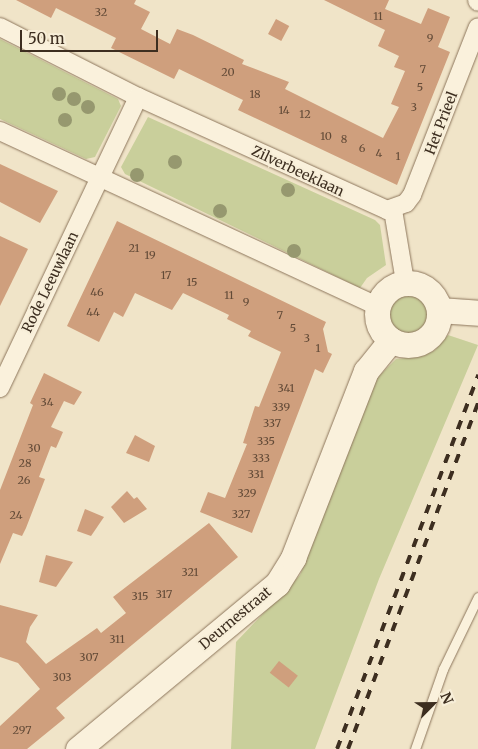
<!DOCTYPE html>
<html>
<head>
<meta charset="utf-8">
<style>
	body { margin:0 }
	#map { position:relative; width:478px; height:749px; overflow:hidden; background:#f0e4c8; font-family:Merriweather,serif }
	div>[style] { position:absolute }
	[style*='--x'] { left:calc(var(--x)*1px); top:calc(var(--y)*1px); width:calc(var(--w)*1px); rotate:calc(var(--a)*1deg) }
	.green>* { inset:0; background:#c9cf9b }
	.round { border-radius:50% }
	.building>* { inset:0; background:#cf9f7d; transform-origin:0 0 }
	.roads { filter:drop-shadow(0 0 1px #8d765c) drop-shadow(0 0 1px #8d765c) }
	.lane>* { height:9px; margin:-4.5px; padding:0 4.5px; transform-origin:4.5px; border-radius:4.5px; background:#faf1dc }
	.street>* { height:18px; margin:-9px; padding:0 9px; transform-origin:9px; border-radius:9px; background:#faf1dc }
	.secondary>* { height:25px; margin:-12.5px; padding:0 12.5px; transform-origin:12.5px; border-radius:12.5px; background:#faf1dc }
	.secondary>.ring { margin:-12.5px; padding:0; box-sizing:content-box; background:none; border:25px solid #faf1dc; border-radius:50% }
	.rail>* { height:4px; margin-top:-2px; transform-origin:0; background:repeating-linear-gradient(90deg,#3d2e20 0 9px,transparent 0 18px) }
	.trees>* { width:14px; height:14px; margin:-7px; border-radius:50%; background:#96986f }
	span { translate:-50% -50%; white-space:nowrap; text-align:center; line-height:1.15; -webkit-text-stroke:4px #f7eed8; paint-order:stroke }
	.number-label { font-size:11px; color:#624a37 }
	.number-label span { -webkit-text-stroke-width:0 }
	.street-label { font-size:14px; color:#3d2e20 }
	.north { position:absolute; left:408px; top:679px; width:50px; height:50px; -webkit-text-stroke:4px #f7eed8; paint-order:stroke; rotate:67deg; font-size:14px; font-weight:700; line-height:20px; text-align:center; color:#3d2e20 }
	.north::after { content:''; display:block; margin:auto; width:18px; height:22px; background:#3d2e20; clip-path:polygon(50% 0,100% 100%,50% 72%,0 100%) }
	.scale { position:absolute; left:20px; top:30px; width:138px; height:22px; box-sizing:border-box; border:2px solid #3d2e20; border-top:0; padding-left:6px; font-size:15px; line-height:18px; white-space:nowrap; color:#3d2e20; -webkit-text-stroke:4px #f7eed8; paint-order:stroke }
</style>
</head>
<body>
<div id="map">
	<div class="green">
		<i style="clip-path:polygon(0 39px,118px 99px,121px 106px,95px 157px,86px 159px,0 119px)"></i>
		<i style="clip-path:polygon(148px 117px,375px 220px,380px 225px,386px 265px,367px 278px,360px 288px,125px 174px,121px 167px)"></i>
		<i class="round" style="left:387px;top:293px;width:42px;height:42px"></i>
		<i style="clip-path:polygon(448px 335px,478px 345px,379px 579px,315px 749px,231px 749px,236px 642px,300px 575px,377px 378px,396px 359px,423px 356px,435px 350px)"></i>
	</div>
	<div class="building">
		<i style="clip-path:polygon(16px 0,136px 0,134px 4px,150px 12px,141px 29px,170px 44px,177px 29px,193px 35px,244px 60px,242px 64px,289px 82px,285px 89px,383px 138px,399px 107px,391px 104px,405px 71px,394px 67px,399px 56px,378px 46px,385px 30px,324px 0,389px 0,385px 9px,421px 24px,428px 8px,450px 17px,438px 47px,450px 52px,397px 185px,238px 110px,243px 100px,179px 69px,174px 79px,111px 48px,116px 38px,56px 8px,51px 18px)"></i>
		<i style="left:276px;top:19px;width:15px;height:17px;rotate:28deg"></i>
		<i style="clip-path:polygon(0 164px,58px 191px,40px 223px,0 202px)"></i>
		<i style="clip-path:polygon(117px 221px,326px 322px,323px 329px,328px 352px,332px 354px,323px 373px,315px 369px,252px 533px,200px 512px,208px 492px,225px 498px,247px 444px,243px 443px,255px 406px,259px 407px,281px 352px,248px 336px,251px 331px,227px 319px,229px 315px,183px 293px,172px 310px,135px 293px,123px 317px,114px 312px,99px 342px,67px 326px)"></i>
		<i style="clip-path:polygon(0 236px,28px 249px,0 306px)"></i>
		<i style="clip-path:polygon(44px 373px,82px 392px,74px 405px,64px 401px,51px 427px,63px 432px,56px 448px,51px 446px,39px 477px,45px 479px,26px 528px,22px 536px,13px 533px,0 564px,0 490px,33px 405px,30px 403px)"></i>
		<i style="clip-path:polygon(135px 435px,155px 446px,149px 462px,126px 453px)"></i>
		<i style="clip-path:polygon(127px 491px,134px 499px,137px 497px,147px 509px,124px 523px,111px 507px)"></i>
		<i style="clip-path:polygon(85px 509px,104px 517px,91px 536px,77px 531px)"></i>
		<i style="clip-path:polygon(209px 523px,238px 557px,56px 708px,65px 718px,27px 749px,0 749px,0 726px,40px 689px,18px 663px,0 657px,0 605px,38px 615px,30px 627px,26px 642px,46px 664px,97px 628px,101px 633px,126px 613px,113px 597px)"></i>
		<i style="clip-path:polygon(46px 555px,73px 562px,56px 587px,39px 582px)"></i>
		<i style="left:279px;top:661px;width:24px;height:15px;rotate:38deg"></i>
	</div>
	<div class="roads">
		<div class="lane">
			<i style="--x:415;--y:749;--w:85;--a:-70.7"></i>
			<i style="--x:443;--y:669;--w:80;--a:-64.1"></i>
		</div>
		<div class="street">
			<i style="--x:477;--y:0;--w:2;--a:63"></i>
			<i style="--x:0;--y:27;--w:155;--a:26.9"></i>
			<i style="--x:138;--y:97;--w:273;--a:24.4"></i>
			<i style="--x:387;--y:210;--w:20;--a:-20"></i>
			<i style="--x:406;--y:203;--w:10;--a:-53"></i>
			<i style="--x:412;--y:195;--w:180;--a:-68.6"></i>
			<i style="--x:0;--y:131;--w:416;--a:24.9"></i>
			<i style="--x:393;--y:210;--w:73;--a:80.5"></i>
			<i style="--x:0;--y:388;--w:322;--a:-64.6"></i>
		</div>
		<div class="secondary">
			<i class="ring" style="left:377px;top:283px;width:37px;height:37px"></i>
			<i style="--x:439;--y:310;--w:39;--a:4"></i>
			<i style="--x:78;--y:749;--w:259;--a:-39.7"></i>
			<i style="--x:277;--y:584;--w:31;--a:-58"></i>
			<i style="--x:293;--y:558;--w:201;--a:-68.7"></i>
			<i style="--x:366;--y:371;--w:40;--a:-51"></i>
		</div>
	</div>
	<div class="rail">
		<i style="--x:337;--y:749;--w:400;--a:-69.3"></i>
		<i style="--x:348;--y:749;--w:370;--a:-69.4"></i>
	</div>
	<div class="trees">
		<i style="left:59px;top:94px"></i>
		<i style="left:74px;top:99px"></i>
		<i style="left:88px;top:107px"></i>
		<i style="left:65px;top:120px"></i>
		<i style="left:175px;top:162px"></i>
		<i style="left:137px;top:175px"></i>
		<i style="left:288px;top:190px"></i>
		<i style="left:220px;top:211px"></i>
		<i style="left:294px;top:251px"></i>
	</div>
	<div class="number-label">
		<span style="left:101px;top:12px">32</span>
		<span style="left:378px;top:16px">11</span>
		<span style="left:430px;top:38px">9</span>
		<span style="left:423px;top:69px">7</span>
		<span style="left:228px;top:72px">20</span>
		<span style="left:420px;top:87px">5</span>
		<span style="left:255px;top:94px">18</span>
		<span style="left:414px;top:107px">3</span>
		<span style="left:284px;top:110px">14</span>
		<span style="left:305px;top:114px">12</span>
		<span style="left:326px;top:136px">10</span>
		<span style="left:344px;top:139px">8</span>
		<span style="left:362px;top:148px">6</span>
		<span style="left:379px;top:153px">4</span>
		<span style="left:398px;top:156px">1</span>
		<span style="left:134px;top:248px">21</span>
		<span style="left:150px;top:255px">19</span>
		<span style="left:166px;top:275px">17</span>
		<span style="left:192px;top:282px">15</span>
		<span style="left:97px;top:292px">46</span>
		<span style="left:229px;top:295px">11</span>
		<span style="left:246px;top:302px">9</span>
		<span style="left:93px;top:312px">44</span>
		<span style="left:280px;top:315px">7</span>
		<span style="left:293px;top:328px">5</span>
		<span style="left:307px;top:338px">3</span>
		<span style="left:318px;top:348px">1</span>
		<span style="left:286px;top:388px">341</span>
		<span style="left:47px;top:402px">34</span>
		<span style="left:281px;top:407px">339</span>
		<span style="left:272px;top:423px">337</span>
		<span style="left:266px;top:441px">335</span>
		<span style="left:34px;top:448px">30</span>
		<span style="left:261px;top:458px">333</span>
		<span style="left:25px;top:463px">28</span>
		<span style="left:256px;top:474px">331</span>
		<span style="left:24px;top:480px">26</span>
		<span style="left:247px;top:493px">329</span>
		<span style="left:241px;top:514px">327</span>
		<span style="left:16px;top:515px">24</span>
		<span style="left:190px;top:572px">321</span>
		<span style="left:164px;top:594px">317</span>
		<span style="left:140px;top:596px">315</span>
		<span style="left:117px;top:639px">311</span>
		<span style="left:89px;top:657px">307</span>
		<span style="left:62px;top:677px">303</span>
		<span style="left:22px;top:730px">297</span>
	</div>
	<div class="street-label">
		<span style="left:441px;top:123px;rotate:-69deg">Het Prieel</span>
		<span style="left:298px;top:171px;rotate:25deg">Zilverbeeklaan</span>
		<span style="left:50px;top:282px;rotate:-64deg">Rode Leeuwlaan</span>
		<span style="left:235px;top:618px;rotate:-40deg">Deurnestraat</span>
	</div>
	<div class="north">N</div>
	<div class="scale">50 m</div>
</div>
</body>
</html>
